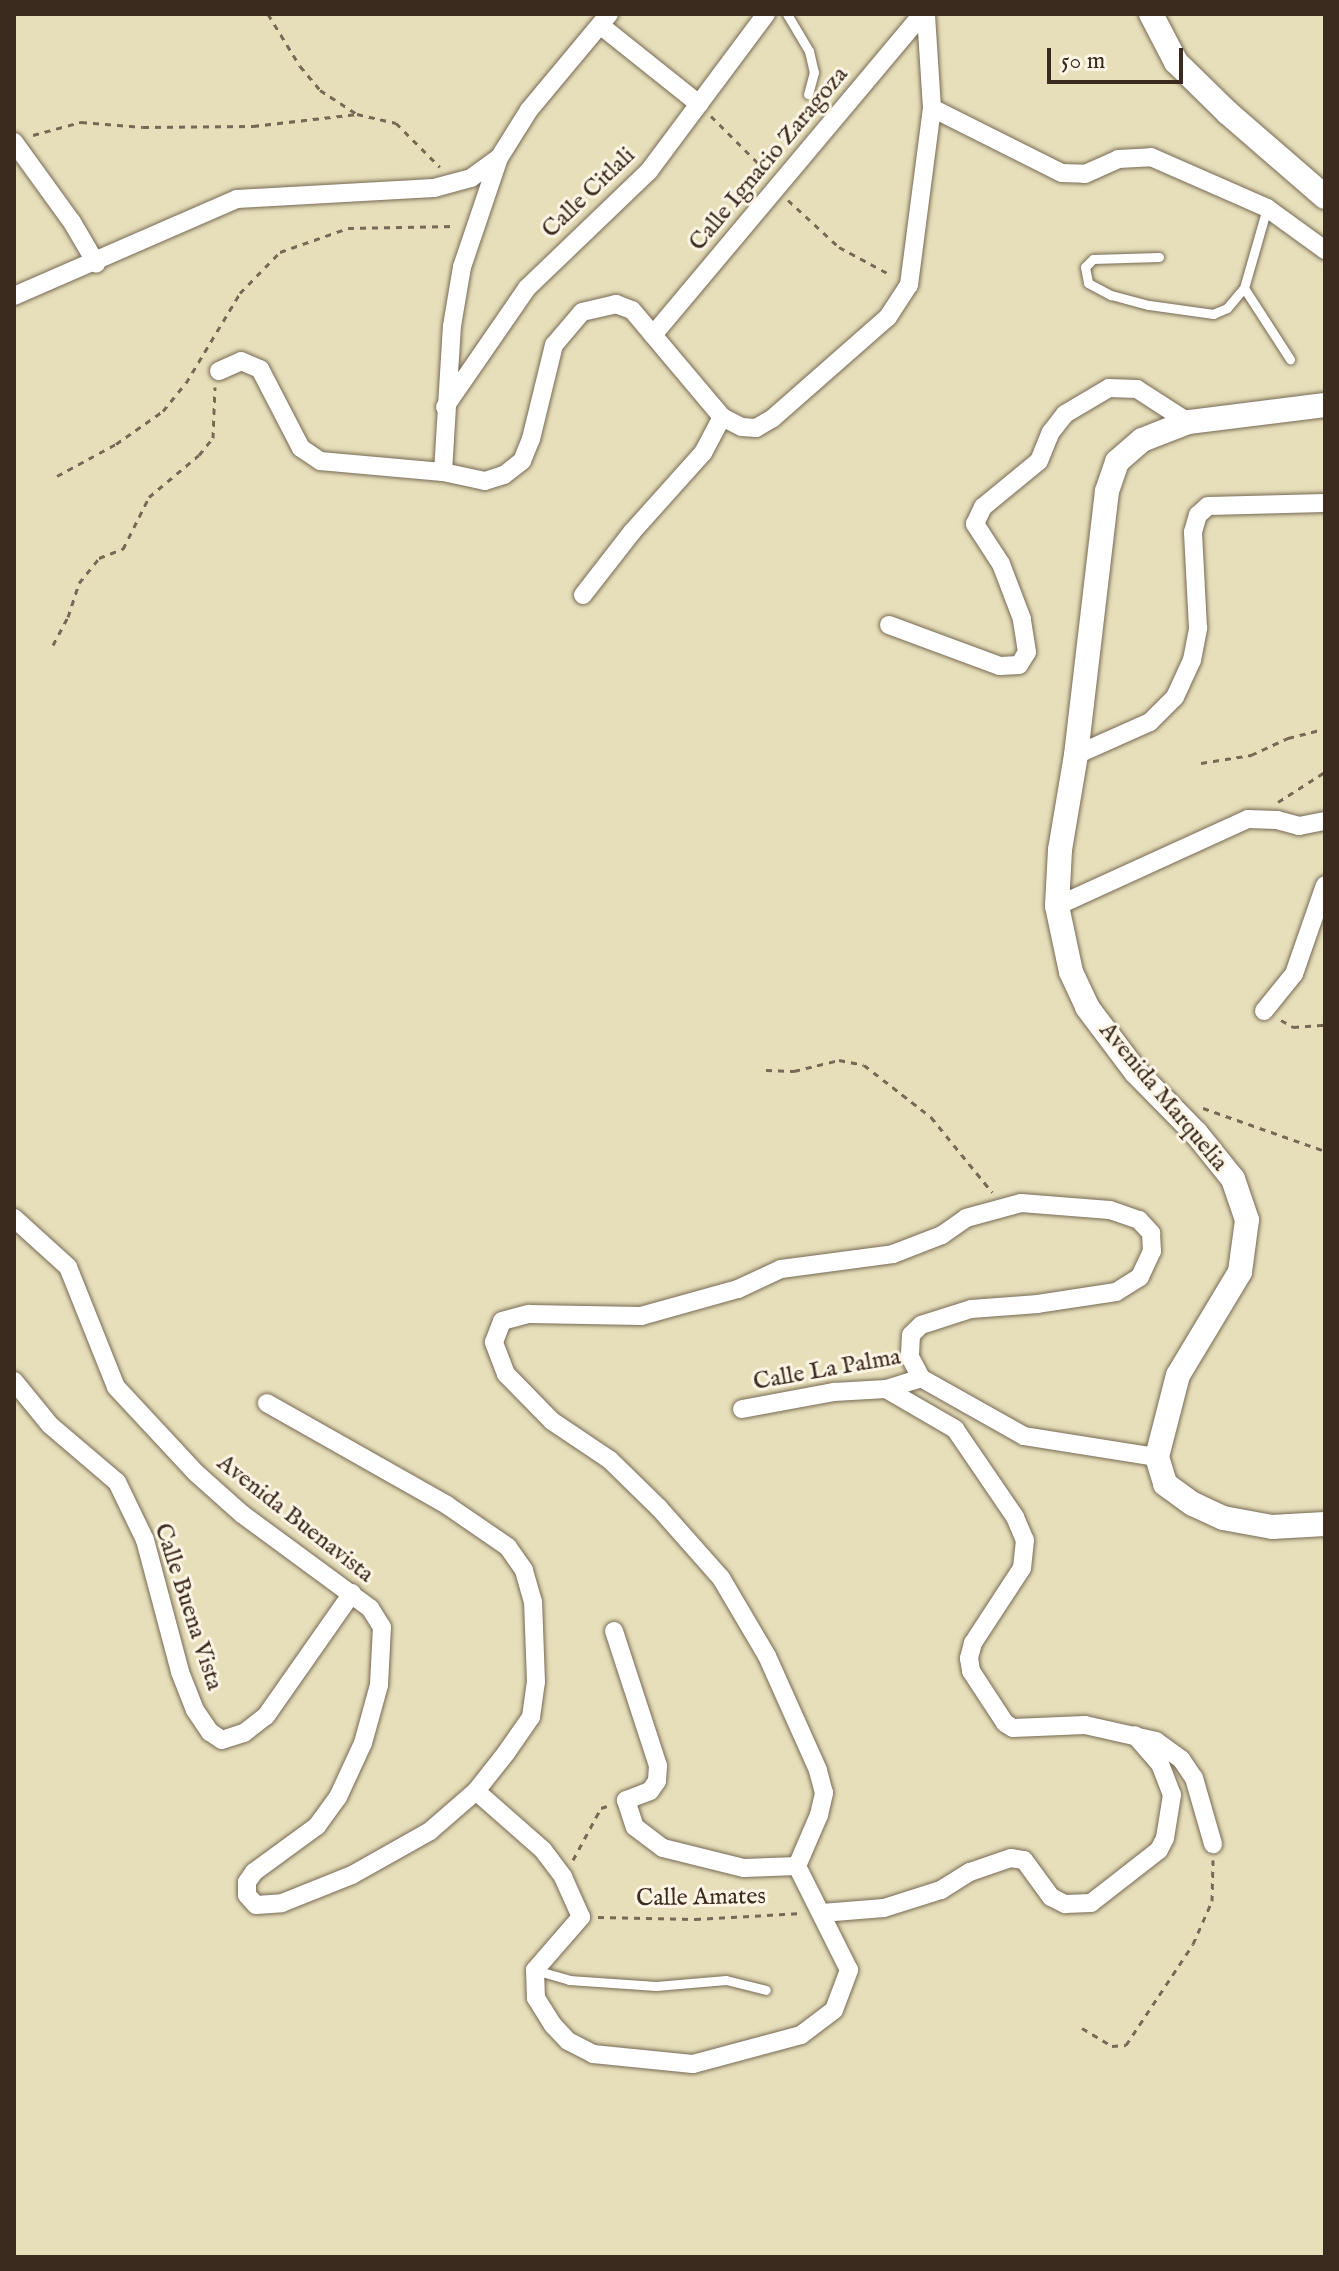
<!DOCTYPE html>
<html>
<head>
<meta charset="utf-8">
<style>
	body { margin:0 }
	#map { position:relative; width:1339px; height:2271px; overflow:hidden; background:#e7dfba; font-family:"IM FELL English",serif }
	div>[style] { position:absolute }
	[style*='--x'] { left:calc(var(--x)*1px); top:calc(var(--y)*1px); width:calc(var(--w)*1px); rotate:calc(var(--a)*1deg) }
	.path>* { height:3px; margin-top:-1.5px; transform-origin:0; background:repeating-linear-gradient(90deg,#776955 0 6px,transparent 0 12px) }
	.roads { filter:drop-shadow(0 0 2px #776955) drop-shadow(0 0 2px #776955) }
	.service>* { height:9px; margin:-4.5px; padding:0 4.5px; transform-origin:4.5px; border-radius:4.5px; background:#fff }
	.minor>* { height:18px; margin:-9px; padding:0 9px; transform-origin:9px; border-radius:9px; background:#fff }
	.secondary>* { height:24px; margin:-12px; padding:0 12px; transform-origin:12px; border-radius:12px; background:#fff }
	span { translate:-50% -50%; white-space:nowrap; text-align:center; line-height:1.15; -webkit-text-stroke:6px #fcf5e5; paint-order:stroke }
	.street-label { font-size:24px; color:#3b2a1e }
	.frame { position:absolute; inset:0; border:16px solid #3b2a1e; pointer-events:none }
	.scale { position:absolute; left:1047px; top:48px; width:136px; height:36px; box-sizing:border-box; border:4px solid #3b2a1e; border-top:0; padding-left:10px; font-size:24px; line-height:28px; white-space:nowrap; color:#3b2a1e; -webkit-text-stroke:6px #fcf5e5; paint-order:stroke }
</style>
</head>
<body>
<div id="map">
	<div class="path">
		<i style="--x:268;--y:14;--w:61;--a:58.4"></i>
		<i style="--x:300;--y:66;--w:31;--a:50"></i>
		<i style="--x:320;--y:90;--w:44;--a:33"></i>
		<i style="--x:711;--y:116;--w:81;--a:45"></i>
		<i style="--x:33;--y:135;--w:50;--a:-15.2"></i>
		<i style="--x:81;--y:122;--w:62;--a:4.6"></i>
		<i style="--x:143;--y:127;--w:110;--a:-0.5"></i>
		<i style="--x:253;--y:126;--w:105;--a:-6.6"></i>
		<i style="--x:357;--y:114;--w:40;--a:13"></i>
		<i style="--x:396;--y:123;--w:62;--a:45"></i>
		<i style="--x:788;--y:200;--w:69;--a:42.7"></i>
		<i style="--x:839;--y:247;--w:59;--a:28.3"></i>
		<i style="--x:57;--y:476;--w:67;--a:-28.5"></i>
		<i style="--x:116;--y:444;--w:57;--a:-35.1"></i>
		<i style="--x:163;--y:411;--w:36;--a:-51"></i>
		<i style="--x:186;--y:383;--w:105;--a:-59"></i>
		<i style="--x:240;--y:293;--w:57;--a:-45.7"></i>
		<i style="--x:280;--y:252;--w:72;--a:-19.4"></i>
		<i style="--x:348;--y:228;--w:108;--a:-1.1"></i>
		<i style="--x:53;--y:645;--w:32;--a:-62"></i>
		<i style="--x:68;--y:617;--w:36;--a:-72"></i>
		<i style="--x:79;--y:583;--w:32;--a:-51"></i>
		<i style="--x:99;--y:558;--w:26;--a:-21"></i>
		<i style="--x:123;--y:549;--w:58;--a:-63.4"></i>
		<i style="--x:149;--y:497;--w:65;--a:-40"></i>
		<i style="--x:199;--y:455;--w:22;--a:-51"></i>
		<i style="--x:213;--y:438;--w:51;--a:-87.8"></i>
		<i style="--x:1201;--y:763;--w:51;--a:-9.1"></i>
		<i style="--x:1251;--y:755;--w:41;--a:-24.7"></i>
		<i style="--x:1288;--y:738;--w:38;--a:-14"></i>
		<i style="--x:1278;--y:802;--w:56;--a:-32.6"></i>
		<i style="--x:1281;--y:1020;--w:14;--a:30"></i>
		<i style="--x:1293;--y:1027;--w:32;--a:-4"></i>
		<i style="--x:766;--y:1070;--w:28;--a:2"></i>
		<i style="--x:794;--y:1071;--w:46;--a:-13.7"></i>
		<i style="--x:839;--y:1060;--w:25;--a:11"></i>
		<i style="--x:864;--y:1065;--w:85;--a:37.8"></i>
		<i style="--x:931;--y:1117;--w:97;--a:50.9"></i>
		<i style="--x:1203;--y:1108;--w:129;--a:19.4"></i>
		<i style="--x:573;--y:1860;--w:59;--a:-61.7"></i>
		<i style="--x:601;--y:1808;--w:9;--a:-18"></i>
		<i style="--x:598;--y:1917;--w:97;--a:1.2"></i>
		<i style="--x:695;--y:1919;--w:107;--a:-3.2"></i>
		<i style="--x:1082;--y:2028;--w:35;--a:31"></i>
		<i style="--x:1112;--y:2046;--w:14;--a:-4"></i>
		<i style="--x:1126;--y:2045;--w:121;--a:-56.4"></i>
		<i style="--x:1193;--y:1944;--w:47;--a:-66.2"></i>
		<i style="--x:1212;--y:1901;--w:41;--a:-88.6"></i>
	</div>
	<div class="roads">
		<div class="service">
			<i style="--x:787;--y:14;--w:43;--a:59.3"></i>
			<i style="--x:809;--y:51;--w:22;--a:77"></i>
			<i style="--x:814;--y:72;--w:23;--a:105"></i>
			<i style="--x:1159;--y:257;--w:66;--a:178.3"></i>
			<i style="--x:1093;--y:259;--w:11;--a:135"></i>
			<i style="--x:1085;--y:267;--w:16;--a:79"></i>
			<i style="--x:1088;--y:283;--w:26;--a:28"></i>
			<i style="--x:1111;--y:295;--w:39;--a:15"></i>
			<i style="--x:1149;--y:305;--w:65;--a:8"></i>
			<i style="--x:1213;--y:314;--w:15;--a:-23"></i>
			<i style="--x:1227;--y:308;--w:26;--a:-50"></i>
			<i style="--x:1244;--y:288;--w:83;--a:-74"></i>
			<i style="--x:1244;--y:288;--w:85;--a:57.1"></i>
			<i style="--x:535;--y:1970;--w:35;--a:16"></i>
			<i style="--x:569;--y:1980;--w:87;--a:3.9"></i>
			<i style="--x:656;--y:1986;--w:70;--a:-4.9"></i>
			<i style="--x:726;--y:1980;--w:41;--a:14"></i>
		</div>
		<div class="minor">
			<i style="--x:600;--y:25;--w:127;--a:38.6"></i>
			<i style="--x:932;--y:108;--w:145;--a:26.6"></i>
			<i style="--x:1062;--y:173;--w:23;--a:2"></i>
			<i style="--x:1085;--y:174;--w:36;--a:-24"></i>
			<i style="--x:1118;--y:159;--w:33;--a:-3"></i>
			<i style="--x:1151;--y:157;--w:127;--a:23.7"></i>
			<i style="--x:1267;--y:208;--w:72;--a:35.9"></i>
			<i style="--x:14;--y:142;--w:99;--a:54.1"></i>
			<i style="--x:72;--y:222;--w:48;--a:59.7"></i>
			<i style="--x:14;--y:296;--w:243;--a:-23.5"></i>
			<i style="--x:237;--y:199;--w:197;--a:-3.2"></i>
			<i style="--x:434;--y:188;--w:38;--a:-15"></i>
			<i style="--x:471;--y:178;--w:34;--a:-36"></i>
			<i style="--x:653;--y:335;--w:419;--a:-50"></i>
			<i style="--x:219;--y:371;--w:24;--a:-24"></i>
			<i style="--x:241;--y:361;--w:21;--a:23"></i>
			<i style="--x:260;--y:369;--w:89;--a:62.6"></i>
			<i style="--x:301;--y:448;--w:23;--a:34"></i>
			<i style="--x:320;--y:461;--w:123;--a:5.1"></i>
			<i style="--x:443;--y:472;--w:43;--a:12.1"></i>
			<i style="--x:485;--y:481;--w:20;--a:-18"></i>
			<i style="--x:504;--y:475;--w:23;--a:-38"></i>
			<i style="--x:522;--y:461;--w:24;--a:-68"></i>
			<i style="--x:531;--y:439;--w:97;--a:-76.3"></i>
			<i style="--x:554;--y:345;--w:43;--a:-49.7"></i>
			<i style="--x:582;--y:312;--w:35;--a:-13"></i>
			<i style="--x:616;--y:304;--w:17;--a:21"></i>
			<i style="--x:632;--y:310;--w:140;--a:49.9"></i>
			<i style="--x:722;--y:417;--w:22;--a:27"></i>
			<i style="--x:742;--y:427;--w:14;--a:4"></i>
			<i style="--x:756;--y:428;--w:20;--a:-30"></i>
			<i style="--x:773;--y:418;--w:153;--a:-41.3"></i>
			<i style="--x:888;--y:317;--w:38;--a:-57"></i>
			<i style="--x:909;--y:285;--w:178;--a:-82.6"></i>
			<i style="--x:932;--y:108;--w:94;--a:-93.7"></i>
			<i style="--x:445;--y:407;--w:145;--a:-55.4"></i>
			<i style="--x:527;--y:288;--w:169;--a:-43.8"></i>
			<i style="--x:649;--y:171;--w:196;--a:-53.3"></i>
			<i style="--x:443;--y:472;--w:146;--a:-86.5"></i>
			<i style="--x:452;--y:326;--w:60;--a:-80.4"></i>
			<i style="--x:462;--y:267;--w:115;--a:-71.3"></i>
			<i style="--x:499;--y:158;--w:57;--a:-58"></i>
			<i style="--x:529;--y:110;--w:125;--a:-50.2"></i>
			<i style="--x:583;--y:595;--w:80;--a:-52.1"></i>
			<i style="--x:632;--y:532;--w:106;--a:-48.1"></i>
			<i style="--x:703;--y:453;--w:41;--a:-62.2"></i>
			<i style="--x:889;--y:625;--w:118;--a:20.3"></i>
			<i style="--x:1000;--y:666;--w:19;--a:-3"></i>
			<i style="--x:1019;--y:665;--w:15;--a:-58"></i>
			<i style="--x:1027;--y:652;--w:33;--a:-99"></i>
			<i style="--x:1022;--y:619;--w:59;--a:-110.9"></i>
			<i style="--x:1001;--y:564;--w:48;--a:-123"></i>
			<i style="--x:975;--y:524;--w:19;--a:-65"></i>
			<i style="--x:983;--y:507;--w:72;--a:-39.4"></i>
			<i style="--x:1039;--y:461;--w:31;--a:-68"></i>
			<i style="--x:1051;--y:432;--w:23;--a:-52"></i>
			<i style="--x:1065;--y:414;--w:51;--a:-30.6"></i>
			<i style="--x:1109;--y:388;--w:28;--a:2"></i>
			<i style="--x:1137;--y:389;--w:61;--a:32.9"></i>
			<i style="--x:1076;--y:755;--w:81;--a:-24"></i>
			<i style="--x:1150;--y:722;--w:35;--a:-45"></i>
			<i style="--x:1175;--y:697;--w:41;--a:-65.3"></i>
			<i style="--x:1192;--y:660;--w:33;--a:-79"></i>
			<i style="--x:1198;--y:628;--w:96;--a:-93"></i>
			<i style="--x:1193;--y:532;--w:18;--a:-74"></i>
			<i style="--x:1198;--y:515;--w:13;--a:-42"></i>
			<i style="--x:1208;--y:506;--w:117;--a:-1.5"></i>
			<i style="--x:1057;--y:906;--w:210;--a:-24.5"></i>
			<i style="--x:1248;--y:819;--w:29;--a:2"></i>
			<i style="--x:1277;--y:820;--w:23;--a:15"></i>
			<i style="--x:1299;--y:826;--w:26;--a:-11"></i>
			<i style="--x:1264;--y:1011;--w:48;--a:-51"></i>
			<i style="--x:1294;--y:974;--w:94;--a:-70.8"></i>
			<i style="--x:14;--y:1218;--w:73;--a:42.2"></i>
			<i style="--x:68;--y:1267;--w:129;--a:68.2"></i>
			<i style="--x:116;--y:1387;--w:117;--a:47.1"></i>
			<i style="--x:196;--y:1473;--w:62;--a:41.7"></i>
			<i style="--x:242;--y:1514;--w:159;--a:36.3"></i>
			<i style="--x:370;--y:1608;--w:22;--a:58"></i>
			<i style="--x:382;--y:1627;--w:58;--a:93"></i>
			<i style="--x:379;--y:1685;--w:60;--a:105.4"></i>
			<i style="--x:363;--y:1743;--w:60;--a:114.8"></i>
			<i style="--x:338;--y:1797;--w:36;--a:126"></i>
			<i style="--x:317;--y:1826;--w:78;--a:143.9"></i>
			<i style="--x:254;--y:1872;--w:12;--a:125"></i>
			<i style="--x:247;--y:1882;--w:13;--a:90"></i>
			<i style="--x:247;--y:1895;--w:13;--a:48"></i>
			<i style="--x:256;--y:1905;--w:26;--a:-4"></i>
			<i style="--x:282;--y:1903;--w:75;--a:-21.8"></i>
			<i style="--x:352;--y:1875;--w:90;--a:-29.4"></i>
			<i style="--x:430;--y:1831;--w:61;--a:-41"></i>
			<i style="--x:476;--y:1791;--w:48;--a:-51.7"></i>
			<i style="--x:506;--y:1753;--w:44;--a:-55.2"></i>
			<i style="--x:531;--y:1717;--w:35;--a:-82"></i>
			<i style="--x:536;--y:1682;--w:80;--a:-92.1"></i>
			<i style="--x:533;--y:1602;--w:33;--a:-106"></i>
			<i style="--x:524;--y:1570;--w:28;--a:-125"></i>
			<i style="--x:508;--y:1547;--w:74;--a:-145.5"></i>
			<i style="--x:447;--y:1505;--w:207;--a:-150.5"></i>
			<i style="--x:14;--y:1381;--w:57;--a:50.7"></i>
			<i style="--x:50;--y:1425;--w:88;--a:40.4"></i>
			<i style="--x:117;--y:1482;--w:64;--a:64.2"></i>
			<i style="--x:145;--y:1540;--w:137;--a:75.1"></i>
			<i style="--x:180;--y:1672;--w:41;--a:68.5"></i>
			<i style="--x:195;--y:1710;--w:27;--a:56"></i>
			<i style="--x:210;--y:1732;--w:14;--a:34"></i>
			<i style="--x:222;--y:1740;--w:23;--a:-18"></i>
			<i style="--x:244;--y:1733;--w:28;--a:-38"></i>
			<i style="--x:266;--y:1716;--w:150;--a:-55"></i>
			<i style="--x:886;--y:1389;--w:80;--a:30.1"></i>
			<i style="--x:955;--y:1429;--w:107;--a:55.7"></i>
			<i style="--x:1015;--y:1517;--w:25;--a:67"></i>
			<i style="--x:1025;--y:1540;--w:28;--a:96"></i>
			<i style="--x:1022;--y:1568;--w:90;--a:123.2"></i>
			<i style="--x:973;--y:1643;--w:16;--a:105"></i>
			<i style="--x:969;--y:1658;--w:13;--a:81"></i>
			<i style="--x:971;--y:1671;--w:62;--a:56.8"></i>
			<i style="--x:1005;--y:1723;--w:9;--a:32"></i>
			<i style="--x:1013;--y:1728;--w:72;--a:-2.4"></i>
			<i style="--x:1085;--y:1725;--w:73;--a:12.7"></i>
			<i style="--x:1156;--y:1741;--w:31;--a:36"></i>
			<i style="--x:1181;--y:1759;--w:23;--a:56"></i>
			<i style="--x:1194;--y:1778;--w:69;--a:73.9"></i>
			<i style="--x:742;--y:1409;--w:94;--a:-10.5"></i>
			<i style="--x:834;--y:1392;--w:52;--a:-3.3"></i>
			<i style="--x:886;--y:1389;--w:37;--a:-17"></i>
			<i style="--x:614;--y:1631;--w:142;--a:71.9"></i>
			<i style="--x:658;--y:1766;--w:15;--a:94"></i>
			<i style="--x:657;--y:1781;--w:12;--a:125"></i>
			<i style="--x:650;--y:1791;--w:26;--a:159"></i>
			<i style="--x:626;--y:1800;--w:28;--a:72"></i>
			<i style="--x:635;--y:1827;--w:35;--a:37"></i>
			<i style="--x:663;--y:1848;--w:83;--a:13.9"></i>
			<i style="--x:744;--y:1868;--w:53;--a:-2.2"></i>
			<i style="--x:476;--y:1791;--w:89;--a:41.4"></i>
			<i style="--x:543;--y:1850;--w:34;--a:53"></i>
			<i style="--x:563;--y:1877;--w:44;--a:65.8"></i>
			<i style="--x:581;--y:1917;--w:70;--a:131"></i>
			<i style="--x:535;--y:1970;--w:28;--a:88"></i>
			<i style="--x:536;--y:1998;--w:32;--a:58"></i>
			<i style="--x:553;--y:2025;--w:22;--a:47"></i>
			<i style="--x:568;--y:2041;--w:28;--a:27"></i>
			<i style="--x:593;--y:2054;--w:100;--a:5.7"></i>
			<i style="--x:693;--y:2064;--w:112;--a:-15"></i>
			<i style="--x:801;--y:2035;--w:41;--a:-37.1"></i>
			<i style="--x:834;--y:2010;--w:43;--a:-69.4"></i>
			<i style="--x:849;--y:1970;--w:116;--a:-116.6"></i>
			<i style="--x:797;--y:1866;--w:56;--a:-66.7"></i>
			<i style="--x:819;--y:1815;--w:23;--a:-77"></i>
			<i style="--x:824;--y:1793;--w:24;--a:-105"></i>
			<i style="--x:818;--y:1770;--w:125;--a:-114.1"></i>
			<i style="--x:767;--y:1656;--w:91;--a:-120.5"></i>
			<i style="--x:721;--y:1578;--w:94;--a:-131.5"></i>
			<i style="--x:659;--y:1508;--w:69;--a:-135.6"></i>
			<i style="--x:610;--y:1460;--w:70;--a:-146.1"></i>
			<i style="--x:552;--y:1421;--w:66;--a:-134.4"></i>
			<i style="--x:506;--y:1374;--w:34;--a:-111"></i>
			<i style="--x:494;--y:1342;--w:22;--a:-69"></i>
			<i style="--x:502;--y:1321;--w:28;--a:-15"></i>
			<i style="--x:529;--y:1314;--w:112;--a:1"></i>
			<i style="--x:641;--y:1316;--w:101;--a:-15.6"></i>
			<i style="--x:738;--y:1289;--w:47;--a:-24.9"></i>
			<i style="--x:781;--y:1269;--w:113;--a:-7.6"></i>
			<i style="--x:893;--y:1254;--w:53;--a:-21.2"></i>
			<i style="--x:942;--y:1235;--w:29;--a:-35"></i>
			<i style="--x:966;--y:1218;--w:57;--a:-15.3"></i>
			<i style="--x:1021;--y:1203;--w:89;--a:4.5"></i>
			<i style="--x:1110;--y:1210;--w:31;--a:19"></i>
			<i style="--x:1139;--y:1220;--w:18;--a:47"></i>
			<i style="--x:1151;--y:1233;--w:18;--a:87"></i>
			<i style="--x:1152;--y:1251;--w:29;--a:115"></i>
			<i style="--x:1140;--y:1277;--w:28;--a:148"></i>
			<i style="--x:1116;--y:1292;--w:79;--a:171.3"></i>
			<i style="--x:1038;--y:1304;--w:67;--a:175.7"></i>
			<i style="--x:971;--y:1309;--w:52;--a:162.3"></i>
			<i style="--x:921;--y:1325;--w:14;--a:135"></i>
			<i style="--x:911;--y:1335;--w:22;--a:93"></i>
			<i style="--x:910;--y:1357;--w:24;--a:62"></i>
			<i style="--x:921;--y:1378;--w:118;--a:29.4"></i>
			<i style="--x:1024;--y:1436;--w:135;--a:9"></i>
			<i style="--x:822;--y:1913;--w:62;--a:-4.6"></i>
			<i style="--x:884;--y:1908;--w:60;--a:-17.5"></i>
			<i style="--x:941;--y:1890;--w:34;--a:-32"></i>
			<i style="--x:970;--y:1872;--w:43;--a:-18.9"></i>
			<i style="--x:1011;--y:1858;--w:13;--a:9"></i>
			<i style="--x:1024;--y:1860;--w:46;--a:53.9"></i>
			<i style="--x:1051;--y:1897;--w:16;--a:27"></i>
			<i style="--x:1065;--y:1904;--w:26;--a:-2"></i>
			<i style="--x:1091;--y:1903;--w:86;--a:-37.9"></i>
			<i style="--x:1159;--y:1850;--w:13;--a:-63"></i>
			<i style="--x:1165;--y:1838;--w:44;--a:-80.8"></i>
			<i style="--x:1172;--y:1795;--w:33;--a:-111"></i>
			<i style="--x:1160;--y:1764;--w:38;--a:-131"></i>
		</div>
		<div class="secondary">
			<i style="--x:1151;--y:14;--w:54;--a:62.5"></i>
			<i style="--x:1176;--y:62;--w:73;--a:44.4"></i>
			<i style="--x:1228;--y:113;--w:128;--a:40.9"></i>
			<i style="--x:1325;--y:405;--w:138;--a:172.9"></i>
			<i style="--x:1188;--y:422;--w:49;--a:158.6"></i>
			<i style="--x:1142;--y:440;--w:33;--a:139"></i>
			<i style="--x:1117;--y:462;--w:31;--a:109"></i>
			<i style="--x:1107;--y:491;--w:266;--a:96.7"></i>
			<i style="--x:1076;--y:755;--w:96;--a:99.6"></i>
			<i style="--x:1060;--y:850;--w:56;--a:93.1"></i>
			<i style="--x:1057;--y:906;--w:67;--a:78"></i>
			<i style="--x:1071;--y:972;--w:38;--a:65"></i>
			<i style="--x:1087;--y:1007;--w:81;--a:53"></i>
			<i style="--x:1136;--y:1072;--w:86;--a:45.5"></i>
			<i style="--x:1196;--y:1133;--w:59;--a:51.2"></i>
			<i style="--x:1233;--y:1179;--w:43;--a:71.1"></i>
			<i style="--x:1247;--y:1220;--w:52;--a:97.7"></i>
			<i style="--x:1240;--y:1272;--w:120;--a:121"></i>
			<i style="--x:1178;--y:1375;--w:85;--a:104.4"></i>
			<i style="--x:1157;--y:1457;--w:28;--a:73"></i>
			<i style="--x:1165;--y:1484;--w:34;--a:36"></i>
			<i style="--x:1193;--y:1504;--w:33;--a:25"></i>
			<i style="--x:1223;--y:1518;--w:50;--a:10.4"></i>
			<i style="--x:1272;--y:1527;--w:53;--a:-3.2"></i>
		</div>
	</div>
	<div class="street-label">
		<span style="left:769px;top:159px;rotate:-50deg">Calle Ignacio Zaragoza</span>
		<span style="left:589px;top:193px;rotate:-44deg">Calle Citlali</span>
		<span style="left:1163px;top:1097px;rotate:50deg">Avenida Marquelia</span>
		<span style="left:827px;top:1370px;rotate:-10deg">Calle La Palma</span>
		<span style="left:295px;top:1519px;rotate:38deg">Avenida Buenavista</span>
		<span style="left:188px;top:1607px;rotate:72deg">Calle Buena Vista</span>
		<span style="left:701px;top:1898px;rotate:-1deg">Calle Amates</span>
	</div>
	<div class="frame"></div>
	<div class="scale">50 m</div>
</div>
</body>
</html>
